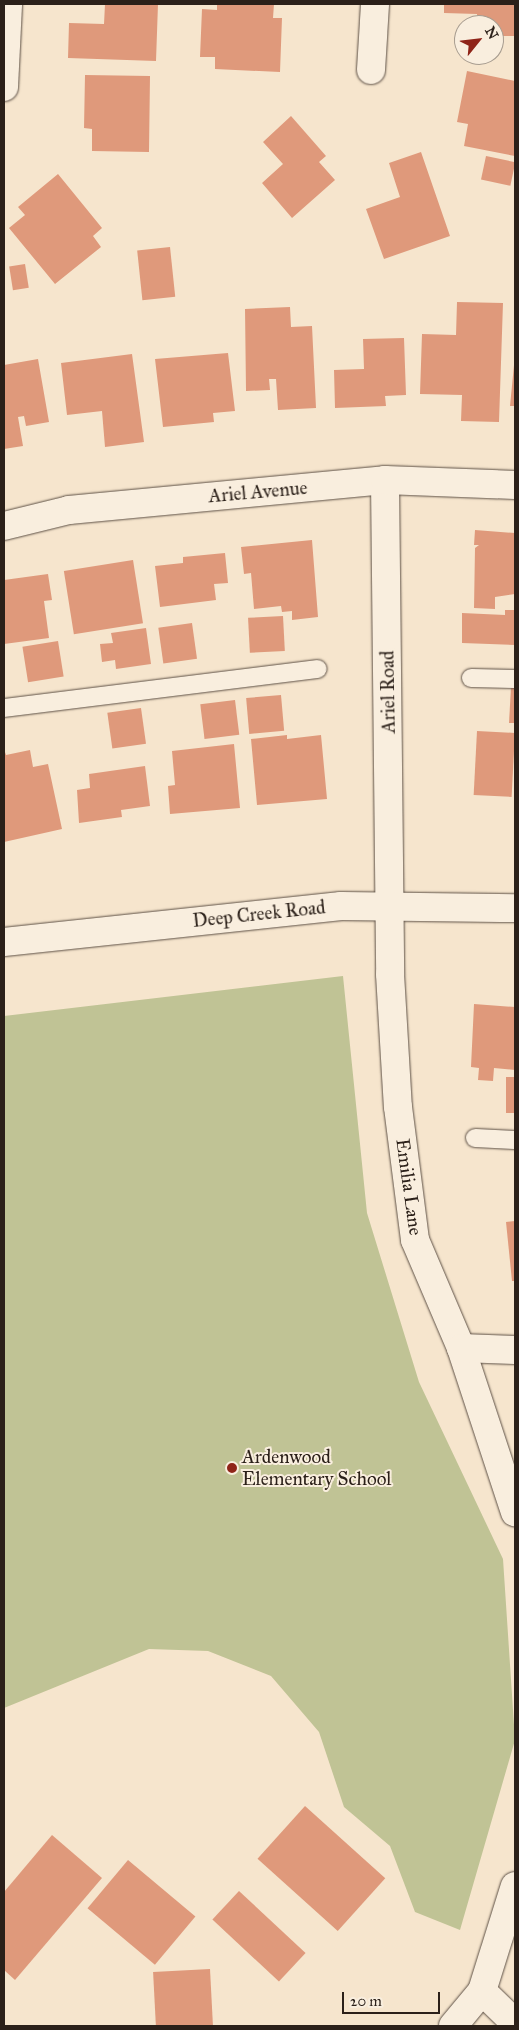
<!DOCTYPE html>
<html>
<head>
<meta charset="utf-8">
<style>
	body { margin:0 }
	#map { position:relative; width:519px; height:2030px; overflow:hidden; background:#f6e5cd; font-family:"IM FELL Great Primer",serif }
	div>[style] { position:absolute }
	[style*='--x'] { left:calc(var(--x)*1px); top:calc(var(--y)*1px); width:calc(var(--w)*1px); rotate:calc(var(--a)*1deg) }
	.green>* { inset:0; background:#c0c395 }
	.building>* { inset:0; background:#df997b; transform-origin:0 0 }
	.roads { filter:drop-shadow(0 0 1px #5e5146) drop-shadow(0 0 1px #5e5146) }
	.service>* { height:18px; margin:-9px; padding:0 9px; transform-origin:9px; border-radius:9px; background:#f9eede }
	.minor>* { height:28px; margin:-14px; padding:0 14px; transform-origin:14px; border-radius:14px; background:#f9eede }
	.tertiary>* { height:28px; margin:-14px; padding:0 14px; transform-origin:14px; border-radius:14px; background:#f9eede }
	.dots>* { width:14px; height:14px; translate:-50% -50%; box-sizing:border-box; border:2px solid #f9eede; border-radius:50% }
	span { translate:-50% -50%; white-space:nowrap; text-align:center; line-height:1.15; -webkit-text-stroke:4px #f9eede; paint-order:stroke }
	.street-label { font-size:19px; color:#2b2019 }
	.poi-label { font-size:19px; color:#2b2019 }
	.left { translate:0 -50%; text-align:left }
	.frame { position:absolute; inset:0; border:5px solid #2b2019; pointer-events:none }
	.north { position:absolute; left:454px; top:15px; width:50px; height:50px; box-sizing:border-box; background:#f9eede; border:1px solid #a79c8f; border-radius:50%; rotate:61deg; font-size:14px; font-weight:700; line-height:20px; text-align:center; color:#2b2019 }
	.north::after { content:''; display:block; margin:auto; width:18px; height:22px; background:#8f2418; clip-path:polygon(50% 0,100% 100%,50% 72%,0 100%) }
	.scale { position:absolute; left:342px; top:1992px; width:98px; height:22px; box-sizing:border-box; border:2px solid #2b2019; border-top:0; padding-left:6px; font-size:15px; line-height:18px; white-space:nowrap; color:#2b2019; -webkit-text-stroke:4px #f9eede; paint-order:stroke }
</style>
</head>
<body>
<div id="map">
	<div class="green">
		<i style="clip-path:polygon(343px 976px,367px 1213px,419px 1382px,503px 1559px,515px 1740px,460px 1930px,415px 1912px,390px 1846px,344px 1807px,319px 1732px,271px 1676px,208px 1651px,149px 1649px,4px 1708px,4px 1016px)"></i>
	</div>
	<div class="building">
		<i style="clip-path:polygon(105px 4px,158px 4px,156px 61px,68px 58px,69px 23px,104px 24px)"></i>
		<i style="clip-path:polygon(217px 4px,274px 4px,273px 18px,282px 18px,280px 72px,215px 69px,215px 57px,200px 57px,202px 9px,217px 10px)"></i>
		<i style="clip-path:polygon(444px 4px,515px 4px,515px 36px,494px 36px,494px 25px,477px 25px,477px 14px,444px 13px)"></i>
		<i style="clip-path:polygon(467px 71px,515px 81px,515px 156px,464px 146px,468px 124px,457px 122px)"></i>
		<i style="clip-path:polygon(85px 75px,150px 76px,149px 152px,92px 151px,92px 129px,84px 128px)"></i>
		<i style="clip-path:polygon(291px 116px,326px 156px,319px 162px,335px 180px,292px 218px,262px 183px,283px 164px,263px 142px)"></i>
		<i style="clip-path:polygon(421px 152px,450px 236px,384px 259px,366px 209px,400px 197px,389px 163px)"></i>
		<i style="left:486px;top:156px;width:30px;height:24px;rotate:12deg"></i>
		<i style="clip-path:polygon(58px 174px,102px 228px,93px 236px,101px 247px,55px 284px,9px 228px,25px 215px,18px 207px)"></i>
		<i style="left:170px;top:247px;width:50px;height:33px;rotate:84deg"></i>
		<i style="left:25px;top:264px;width:24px;height:16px;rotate:81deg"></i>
		<i style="clip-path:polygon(457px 302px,503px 303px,499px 422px,461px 421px,462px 395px,420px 394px,422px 334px,456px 335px)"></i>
		<i style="clip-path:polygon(290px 307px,291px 327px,312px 326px,316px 408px,278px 410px,276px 379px,269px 379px,270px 390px,246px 391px,245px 309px)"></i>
		<i style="clip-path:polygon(404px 338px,406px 395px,385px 396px,386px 406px,335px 408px,334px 370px,364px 369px,363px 339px)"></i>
		<i style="clip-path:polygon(228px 353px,235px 411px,213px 413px,214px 422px,163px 427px,155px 359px)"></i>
		<i style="clip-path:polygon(132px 354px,144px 442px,105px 447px,102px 411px,67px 415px,61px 363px)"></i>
		<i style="clip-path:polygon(515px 355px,515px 406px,510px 406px)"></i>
		<i style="clip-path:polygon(38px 359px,49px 422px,26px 426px,24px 416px,18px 417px,23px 446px,4px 449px,4px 365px)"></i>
		<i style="clip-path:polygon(475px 530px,515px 533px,515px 594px,495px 597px,495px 609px,474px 608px,475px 548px,479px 545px,474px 545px)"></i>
		<i style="clip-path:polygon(312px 540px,318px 617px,292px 620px,292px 611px,282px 612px,281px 606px,254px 609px,251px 573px,244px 574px,241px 547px)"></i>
		<i style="clip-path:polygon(225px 553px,228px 583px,214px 584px,216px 600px,160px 607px,155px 566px,183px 563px,183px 557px)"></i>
		<i style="left:133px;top:560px;width:64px;height:70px;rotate:81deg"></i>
		<i style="clip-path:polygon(48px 574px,52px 600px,44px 601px,49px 638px,4px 644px,4px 580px)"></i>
		<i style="clip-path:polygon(505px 610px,515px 610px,515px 645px,462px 643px,462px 613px,505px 615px)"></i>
		<i style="left:283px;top:616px;width:35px;height:35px;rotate:87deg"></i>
		<i style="left:192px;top:623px;width:36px;height:34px;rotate:82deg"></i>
		<i style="clip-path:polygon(146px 628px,151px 664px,116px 669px,115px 660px,102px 662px,100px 644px,113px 643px,111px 633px)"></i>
		<i style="left:58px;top:641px;width:36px;height:36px;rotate:81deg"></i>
		<i style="clip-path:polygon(511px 687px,515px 687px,515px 723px,509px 723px)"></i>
		<i style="left:281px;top:695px;width:36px;height:35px;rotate:85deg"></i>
		<i style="left:235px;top:700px;width:35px;height:35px;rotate:83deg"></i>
		<i style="left:141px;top:708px;width:36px;height:34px;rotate:82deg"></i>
		<i style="left:477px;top:731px;width:38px;height:64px;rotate:3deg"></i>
		<i style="clip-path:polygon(287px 735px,287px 739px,321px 735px,327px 799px,257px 805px,251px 739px)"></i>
		<i style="clip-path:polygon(234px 744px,240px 808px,170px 814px,168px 786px,175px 785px,172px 751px)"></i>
		<i style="clip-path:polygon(4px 749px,6px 755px,30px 750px,33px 767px,48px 764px,62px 829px,4px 842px)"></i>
		<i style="clip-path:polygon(145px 766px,150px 806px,121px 810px,122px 817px,79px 823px,77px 790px,90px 788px,89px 774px)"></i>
		<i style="clip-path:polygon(474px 1004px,515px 1007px,515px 1070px,494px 1068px,493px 1081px,478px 1080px,479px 1068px,471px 1067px)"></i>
		<i style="left:506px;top:1077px;width:9px;height:36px"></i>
		<i style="clip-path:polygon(515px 1221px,515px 1281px,512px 1281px,506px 1222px)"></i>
		<i style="left:305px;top:1806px;width:108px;height:71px;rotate:42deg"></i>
		<i style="clip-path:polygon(52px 1835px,102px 1878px,15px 1980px,4px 1970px,4px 1892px)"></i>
		<i style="left:128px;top:1860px;width:88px;height:63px;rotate:40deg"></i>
		<i style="left:239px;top:1891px;width:91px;height:39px;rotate:43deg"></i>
		<i style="left:210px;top:1969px;width:57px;height:57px;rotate:87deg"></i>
	</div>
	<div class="roads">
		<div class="service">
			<i style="--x:471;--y:678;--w:44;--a:1.3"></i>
			<i style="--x:4;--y:708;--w:316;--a:-7.1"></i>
			<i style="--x:475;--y:1138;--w:40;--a:2.9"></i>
		</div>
		<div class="minor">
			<i style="--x:371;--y:70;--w:66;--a:-86.5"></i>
			<i style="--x:4;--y:87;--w:83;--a:-87.2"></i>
			<i style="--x:385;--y:480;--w:494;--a:89.4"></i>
			<i style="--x:390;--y:974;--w:133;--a:86.6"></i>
			<i style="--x:398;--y:1107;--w:134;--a:82.7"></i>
			<i style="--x:415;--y:1240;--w:117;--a:66.9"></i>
			<i style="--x:461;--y:1348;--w:173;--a:71.8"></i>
			<i style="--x:4;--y:526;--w:67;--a:-13.8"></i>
			<i style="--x:69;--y:510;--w:317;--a:-5.4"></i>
			<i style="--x:385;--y:480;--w:130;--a:2.2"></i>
			<i style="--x:461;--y:1348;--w:54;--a:2.1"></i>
			<i style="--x:482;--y:1991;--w:46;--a:44.1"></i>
			<i style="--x:453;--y:2026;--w:45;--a:-50.4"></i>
			<i style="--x:482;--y:1991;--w:110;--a:-72.6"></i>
		</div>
		<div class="tertiary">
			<i style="--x:4;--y:942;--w:339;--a:-6.1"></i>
			<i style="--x:341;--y:906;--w:174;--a:0.7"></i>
		</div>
	</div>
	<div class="dots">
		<i style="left:232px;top:1468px;background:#8f2418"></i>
	</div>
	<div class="street-label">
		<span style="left:258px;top:492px;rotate:-5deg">Ariel Avenue</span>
		<span style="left:388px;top:692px;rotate:-91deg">Ariel Road</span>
		<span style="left:259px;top:914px;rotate:-6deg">Deep Creek Road</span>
		<span style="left:409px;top:1187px;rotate:82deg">Emilia Lane</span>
	</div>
	<div class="poi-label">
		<span class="left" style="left:242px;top:1468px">Ardenwood<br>Elementary School</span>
	</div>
	<div class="frame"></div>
	<div class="north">N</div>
	<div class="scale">20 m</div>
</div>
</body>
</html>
